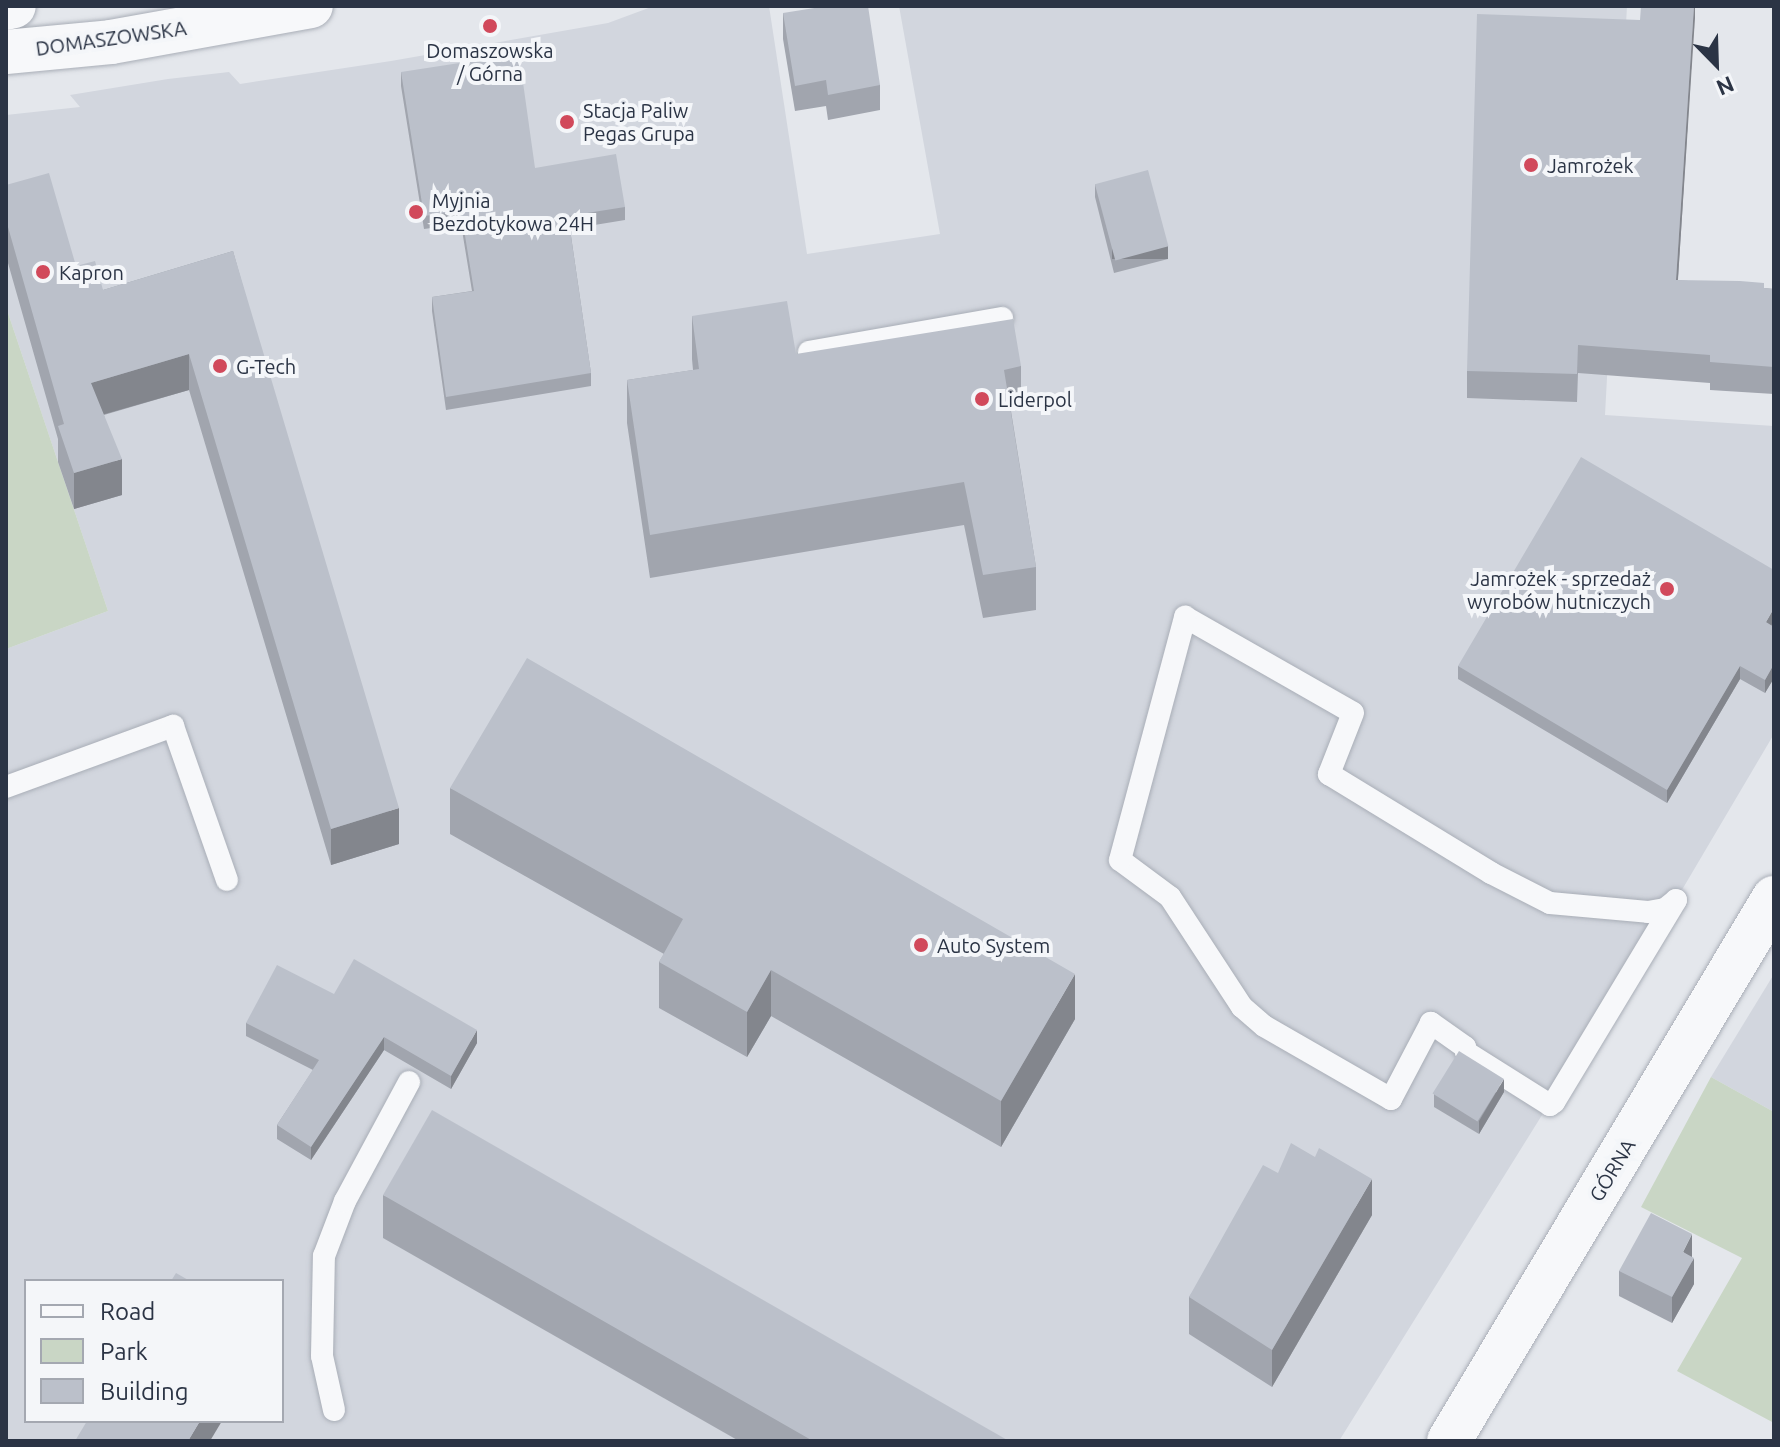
<!DOCTYPE html>
<html>
<head>
<meta charset="utf-8">
<style>
	body { margin:0 }
	#map { position:relative; width:1780px; height:1447px; overflow:hidden; background:#e4e7ec; font-family:Ubuntu,sans-serif }
	div>[style] { position:absolute }
	[style*='--x'] { left:calc(var(--x)*1px); top:calc(var(--y)*1px); width:calc(var(--w)*1px); rotate:calc(var(--a)*1deg) }
	.built>* { inset:0; background:#d2d6de }
	.green>* { inset:0; background:#c9d6c5 }
	.roads { filter:drop-shadow(0 0 2px #a9aeb7) drop-shadow(0 0 2px #a9aeb7) }
	.service>* { height:22px; margin:-11px; padding:0 11px; transform-origin:11px; border-radius:11px; background:#f7f8fa }
	.minor>* { height:44px; margin:-22px; padding:0 22px; transform-origin:22px; border-radius:22px; background:#f7f8fa }
	.tertiary>* { height:44px; margin:-22px; padding:0 22px; transform-origin:22px; border-radius:22px; background:#f7f8fa }
	.wall>* { inset:0; background:#a1a5ae }
	.shaded-wall>* { inset:0; background:#83868d; transform-origin:0 0 }
	.building>* { inset:0; background:#bbc0ca; transform-origin:0 0 }
	.dots>* { width:22px; height:22px; translate:-50% -50%; box-sizing:border-box; border:4px solid #f4f6f9; border-radius:50% }
	span { translate:-50% -50%; white-space:nowrap; text-align:center; line-height:1.15; -webkit-text-stroke:8px #f4f6f9; paint-order:stroke }
	.street-label { font-size:20px; color:#2b3445 }
	.poi-label { font-size:20px; color:#2b3445 }
	.left { translate:0 -50%; text-align:left }
	.right { translate:-100% -50%; text-align:right }
	.frame { position:absolute; inset:0; border:8px solid #2b3445; pointer-events:none }
	.legend { position:absolute; left:24px; top:1279px; width:260px; height:144px; box-sizing:border-box; background:#f4f6f9; border:2px solid #a4a8b1; margin:0; padding:10px 14px; list-style:none; font-size:24px; color:#2b3445 }
	.legend li { display:flex; align-items:center; gap:16px; height:40px }
	.legend b { width:40px; border:2px solid #a4a8b1 }
	.north { position:absolute; left:1676px; top:24px; width:80px; height:80px; -webkit-text-stroke:6px #f4f6f9; paint-order:stroke; rotate:157deg; font-size:22px; font-weight:700; line-height:32px; text-align:center; color:#2b3445 }
	.north::after { content:''; display:block; margin:auto; width:28px; height:36px; background:#2b3445; clip-path:polygon(50% 0,100% 100%,50% 72%,0 100%) }
</style>
</head>
<body>
<div id="map">
	<div class="built">
		<i style="clip-path:polygon(evenodd,654px 6px,769px 6px,807px 254px,940px 234px,899px 6px,1627px 6px,1605px 415px,1774px 426px,1774px 734px,1676px 900px,1339px 1441px,6px 1441px,6px 649px,108px 611px,6px 307px,6px 115px,80px 107px,70px 95px,168px 79px,229px 72px,240px 84px,391px 61px,608px 23px,654px 6px,26px 1281px,282px 1281px,282px 1421px,26px 1421px,26px 1281px)"></i>
		<i style="clip-path:polygon(1774px 974px,1774px 1112px,1711px 1077px)"></i>
	</div>
	<div class="green">
		<i style="clip-path:polygon(6px 307px,108px 611px,6px 649px)"></i>
		<i style="clip-path:polygon(1711px 1077px,1774px 1112px,1774px 1423px,1677px 1371px,1742px 1258px,1641px 1207px)"></i>
	</div>
	<div class="roads">
		<div class="service">
			<i style="--x:809;--y:352;--w:196;--a:-10"></i>
			<i style="--x:1185;--y:617;--w:193;--a:29.7"></i>
			<i style="--x:1353;--y:713;--w:66;--a:111.5"></i>
			<i style="--x:1329;--y:774;--w:190;--a:31.4"></i>
			<i style="--x:1491;--y:873;--w:66;--a:27"></i>
			<i style="--x:1550;--y:903;--w:98;--a:5.2"></i>
			<i style="--x:1648;--y:912;--w:17;--a:-10"></i>
			<i style="--x:1665;--y:909;--w:14;--a:-39"></i>
			<i style="--x:1676;--y:900;--w:236;--a:121.1"></i>
			<i style="--x:1554;--y:1102;--w:5;--a:143"></i>
			<i style="--x:1550;--y:1105;--w:99;--a:-147.8"></i>
			<i style="--x:1466;--y:1052;--w:5;--a:-101"></i>
			<i style="--x:1465;--y:1047;--w:42;--a:-144.8"></i>
			<i style="--x:1431;--y:1023;--w:86;--a:117.8"></i>
			<i style="--x:1391;--y:1099;--w:146;--a:-150.1"></i>
			<i style="--x:1264;--y:1026;--w:29;--a:-139"></i>
			<i style="--x:1242;--y:1007;--w:131;--a:-123.2"></i>
			<i style="--x:1170;--y:897;--w:62;--a:-143.5"></i>
			<i style="--x:1120;--y:860;--w:252;--a:-75"></i>
			<i style="--x:6;--y:787;--w:178;--a:-20.1"></i>
			<i style="--x:173;--y:726;--w:163;--a:70.7"></i>
			<i style="--x:334;--y:1410;--w:55;--a:-102.5"></i>
			<i style="--x:322;--y:1356;--w:100;--a:-88.9"></i>
			<i style="--x:324;--y:1256;--w:59;--a:-69.1"></i>
			<i style="--x:345;--y:1201;--w:135;--a:-61.7"></i>
		</div>
		<div class="minor">
			<i style="--x:1449;--y:1441;--w:633;--a:-59.1"></i>
		</div>
		<div class="tertiary">
			<i style="--x:6;--y:8;--w:8;--a:-14"></i>
			<i style="--x:6;--y:52;--w:105;--a:-5.4"></i>
			<i style="--x:111;--y:42;--w:203;--a:-10.2"></i>
		</div>
	</div>
	<div class="wall">
		<i style="clip-path:polygon(1695px 6px,1678px 280px,1774px 289px,1774px 394px,1710px 390px,1710px 383px,1578px 373px,1577px 402px,1467px 398px,1467px 371px,1640px 20px)"></i>
		<i style="clip-path:polygon(783px 13px,880px 85px,880px 110px,828px 120px,826px 106px,795px 111px,783px 39px)"></i>
		<i style="clip-path:polygon(401px 72px,535px 168px,625px 207px,625px 220px,570px 229px,591px 373px,591px 386px,446px 410px,432px 311px,432px 297px,472px 291px,461px 224px,424px 229px,401px 86px)"></i>
		<i style="clip-path:polygon(1095px 184px,1168px 259px,1114px 273px,1095px 197px)"></i>
		<i style="clip-path:polygon(6px 185px,76px 266px,103px 290px,233px 251px,399px 844px,331px 865px,189px 390px,104px 415px,122px 495px,74px 509px,58px 462px,58px 439px,6px 256px)"></i>
		<i style="clip-path:polygon(692px 316px,796px 354px,1021px 366px,1021px 409px,1011px 411px,1036px 567px,1036px 610px,983px 618px,964px 525px,650px 578px,627px 423px,627px 380px,693px 370px,692px 359px)"></i>
		<i style="clip-path:polygon(1772px 625px,1774px 627px,1774px 678px,1765px 693px,1740px 679px,1667px 803px,1458px 679px,1458px 666px)"></i>
		<i style="clip-path:polygon(450px 788px,1075px 1019px,1001px 1147px,771px 1016px,747px 1057px,659px 1008px,659px 962px,664px 954px,450px 834px)"></i>
		<i style="clip-path:polygon(334px 994px,477px 1043px,451px 1089px,384px 1050px,311px 1160px,277px 1139px,277px 1125px,313px 1070px,246px 1036px,246px 1023px)"></i>
		<i style="clip-path:polygon(1504px 1092px,1479px 1134px,1434px 1107px,1434px 1094px)"></i>
		<i style="clip-path:polygon(1278px 1173px,1372px 1215px,1272px 1387px,1189px 1334px,1189px 1297px)"></i>
		<i style="clip-path:polygon(383px 1195px,1009px 1441px,739px 1441px,383px 1238px)"></i>
		<i style="clip-path:polygon(1692px 1257px,1694px 1284px,1672px 1323px,1619px 1296px,1619px 1271px)"></i>
	</div>
	<div class="shaded-wall">
		<i style="clip-path:polygon(1694px 6px,1695px 6px,1695px 18px,1676px 308px,1676px 280px)"></i>
		<i style="left:1168px;top:246px;width:13px;height:56px;rotate:90deg"></i>
		<i style="clip-path:polygon(189px 354px,189px 390px,91px 418px,91px 383px)"></i>
		<i style="clip-path:polygon(122px 459px,122px 495px,74px 509px,74px 473px)"></i>
		<i style="clip-path:polygon(1774px 608px,1774px 621px,1766px 635px,1766px 622px)"></i>
		<i style="clip-path:polygon(1774px 664px,1774px 678px,1765px 693px,1765px 680px)"></i>
		<i style="clip-path:polygon(1740px 666px,1740px 679px,1667px 803px,1667px 790px)"></i>
		<i style="clip-path:polygon(399px 808px,399px 844px,331px 865px,331px 829px)"></i>
		<i style="clip-path:polygon(771px 970px,771px 1016px,747px 1057px,747px 1012px)"></i>
		<i style="clip-path:polygon(1075px 974px,1075px 1019px,1001px 1147px,1001px 1101px)"></i>
		<i style="clip-path:polygon(477px 1030px,477px 1043px,451px 1089px,451px 1076px)"></i>
		<i style="clip-path:polygon(384px 1037px,384px 1050px,311px 1160px,311px 1147px)"></i>
		<i style="clip-path:polygon(1504px 1079px,1504px 1092px,1479px 1134px,1479px 1121px)"></i>
		<i style="clip-path:polygon(1372px 1179px,1372px 1215px,1272px 1387px,1272px 1350px)"></i>
		<i style="clip-path:polygon(1692px 1234px,1692px 1259px,1683px 1252px)"></i>
		<i style="clip-path:polygon(1694px 1258px,1694px 1284px,1672px 1323px,1672px 1297px)"></i>
		<i style="clip-path:polygon(200px 1421px,222px 1421px,210px 1441px,188px 1441px)"></i>
	</div>
	<div class="building">
		<i style="clip-path:polygon(827px 6px,868px 6px,880px 85px,828px 95px,826px 80px,795px 86px,783px 13px)"></i>
		<i style="clip-path:polygon(1641px 6px,1694px 6px,1676px 280px,1740px 281px,1764px 283px,1764px 288px,1774px 289px,1774px 367px,1710px 362px,1710px 355px,1578px 345px,1577px 374px,1467px 371px,1477px 14px,1640px 20px)"></i>
		<i style="clip-path:polygon(519px 54px,535px 168px,616px 154px,625px 207px,568px 216px,591px 373px,446px 397px,432px 297px,474px 291px,461px 211px,424px 216px,401px 72px)"></i>
		<i style="left:1148px;top:170px;width:79px;height:55px;rotate:75deg"></i>
		<i style="clip-path:polygon(49px 173px,76px 266px,95px 261px,103px 290px,233px 251px,399px 808px,331px 829px,189px 354px,91px 383px,122px 459px,74px 473px,58px 426px,64px 424px,6px 220px,6px 185px)"></i>
		<i style="clip-path:polygon(787px 301px,796px 354px,1013px 319px,1021px 366px,1004px 370px,1036px 567px,983px 575px,964px 482px,650px 535px,627px 380px,699px 369px,692px 316px)"></i>
		<i style="clip-path:polygon(1581px 457px,1774px 570px,1774px 608px,1766px 622px,1774px 627px,1774px 664px,1765px 680px,1740px 666px,1667px 790px,1458px 666px)"></i>
		<i style="clip-path:polygon(527px 658px,1075px 974px,1001px 1101px,771px 970px,747px 1012px,659px 962px,683px 919px,450px 788px)"></i>
		<i style="clip-path:polygon(354px 959px,477px 1030px,451px 1076px,384px 1037px,311px 1147px,277px 1125px,319px 1060px,246px 1023px,277px 965px,334px 994px)"></i>
		<i style="left:1459px;top:1051px;width:53px;height:50px;rotate:32deg"></i>
		<i style="clip-path:polygon(432px 1110px,1009px 1441px,813px 1441px,383px 1195px)"></i>
		<i style="clip-path:polygon(1291px 1143px,1315px 1157px,1319px 1148px,1372px 1179px,1272px 1350px,1189px 1297px,1263px 1165px,1278px 1173px)"></i>
		<i style="clip-path:polygon(1651px 1213px,1692px 1234px,1683px 1252px,1694px 1258px,1672px 1297px,1619px 1271px)"></i>
		<i style="clip-path:polygon(176px 1273px,190px 1281px,171px 1281px)"></i>
		<i style="clip-path:polygon(87px 1421px,200px 1421px,188px 1441px,75px 1441px)"></i>
	</div>
	<div class="dots">
		<i style="left:490px;top:26px;background:#d1495b"></i>
		<i style="left:567px;top:122px;background:#d1495b"></i>
		<i style="left:1531px;top:165px;background:#d1495b"></i>
		<i style="left:416px;top:212px;background:#d1495b"></i>
		<i style="left:43px;top:272px;background:#d1495b"></i>
		<i style="left:220px;top:366px;background:#d1495b"></i>
		<i style="left:982px;top:399px;background:#d1495b"></i>
		<i style="left:1667px;top:589px;background:#d1495b"></i>
		<i style="left:921px;top:945px;background:#d1495b"></i>
	</div>
	<div class="street-label">
		<span style="left:111px;top:38px;rotate:-8deg">DOMASZOWSKA</span>
		<span style="left:1612px;top:1170px;rotate:-59deg">GÓRNA</span>
	</div>
	<div class="poi-label">
		<span style="left:490px;top:62px">Domaszowska<br>/ Górna</span>
		<span class="left" style="left:583px;top:122px">Stacja Paliw<br>Pegas Grupa</span>
		<span class="left" style="left:1547px;top:165px">Jamrożek</span>
		<span class="left" style="left:432px;top:212px">Myjnia<br>Bezdotykowa 24H</span>
		<span class="left" style="left:59px;top:272px">Kapron</span>
		<span class="left" style="left:236px;top:366px">G-Tech</span>
		<span class="left" style="left:998px;top:399px">Liderpol</span>
		<span class="right" style="left:1651px;top:590px">Jamrożek - sprzedaż<br>wyrobów hutniczych</span>
		<span class="left" style="left:937px;top:945px">Auto System</span>
	</div>
	<div class="frame"></div>
	<ul class="legend">
	<li><b style="height:10px;background:#f7f8fa"></b>Road</li>
	<li><b style="height:22px;background:#c9d6c5"></b>Park</li>
	<li><b style="height:22px;background:#bbc0ca"></b>Building</li>
	</ul>
	<div class="north">N</div>
</div>
</body>
</html>
